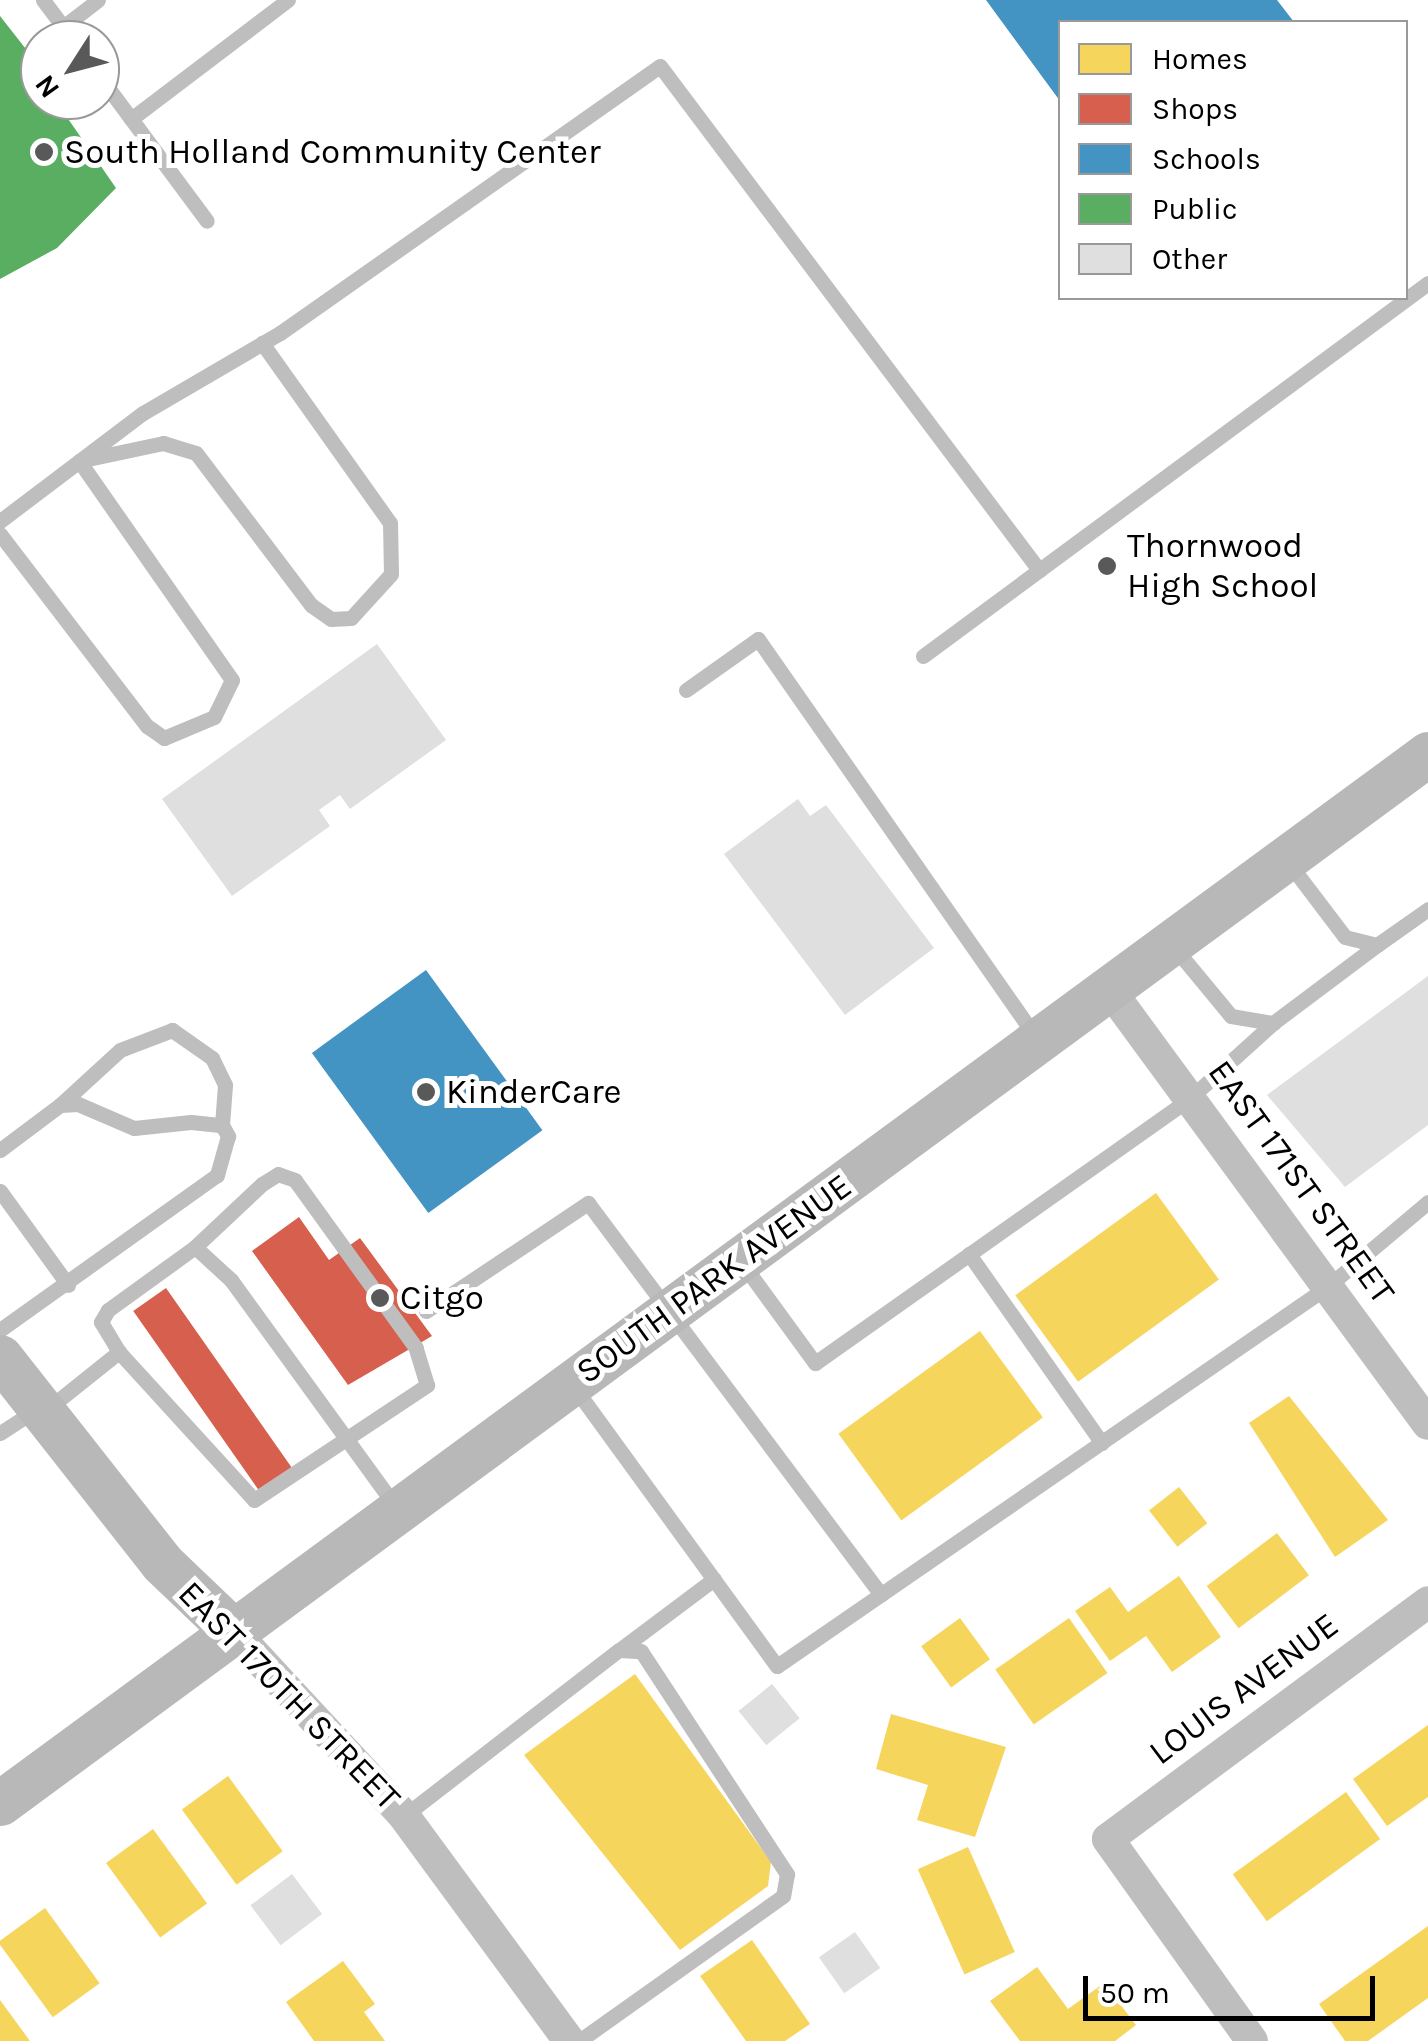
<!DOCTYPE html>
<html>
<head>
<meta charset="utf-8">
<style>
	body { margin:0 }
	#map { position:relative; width:1428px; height:2041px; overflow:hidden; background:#fff; font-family:Karla,sans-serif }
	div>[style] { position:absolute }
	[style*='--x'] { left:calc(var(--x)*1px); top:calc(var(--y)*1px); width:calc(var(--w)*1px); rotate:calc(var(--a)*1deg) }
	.homes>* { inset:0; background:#f6d55c; transform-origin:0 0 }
	.shops>* { inset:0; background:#d6604d; transform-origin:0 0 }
	.schools>* { inset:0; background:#4393c3; transform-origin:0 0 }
	.public>* { inset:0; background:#5aae61 }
	.building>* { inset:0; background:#dfdfdf; transform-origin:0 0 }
	.lane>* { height:15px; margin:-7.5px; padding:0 7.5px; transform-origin:7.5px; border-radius:7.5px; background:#bebebe }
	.street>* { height:32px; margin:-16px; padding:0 16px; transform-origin:16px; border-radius:16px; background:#bebebe }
	.secondary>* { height:45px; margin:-22.5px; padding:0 22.5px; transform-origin:22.5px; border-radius:22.5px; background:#b8b8b8 }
	.dots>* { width:28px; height:28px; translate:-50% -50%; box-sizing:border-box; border:5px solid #fff; border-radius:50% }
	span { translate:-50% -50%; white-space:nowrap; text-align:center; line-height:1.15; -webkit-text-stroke:10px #fff; paint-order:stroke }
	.poi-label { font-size:35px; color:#000 }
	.left { translate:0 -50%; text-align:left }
	.street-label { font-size:35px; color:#000 }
	.legend { position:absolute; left:1058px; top:20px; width:350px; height:280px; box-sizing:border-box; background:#fff; border:2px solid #999; margin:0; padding:12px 18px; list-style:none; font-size:30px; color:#000 }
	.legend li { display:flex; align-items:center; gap:20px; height:50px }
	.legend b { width:50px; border:2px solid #999 }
	.north { position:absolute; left:20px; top:20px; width:100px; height:100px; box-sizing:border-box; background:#fff; border:2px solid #999; border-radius:50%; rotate:234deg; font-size:28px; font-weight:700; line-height:40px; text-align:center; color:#000 }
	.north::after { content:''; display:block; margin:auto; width:35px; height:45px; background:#595959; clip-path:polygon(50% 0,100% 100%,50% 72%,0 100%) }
	.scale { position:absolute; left:1083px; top:1976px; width:292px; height:45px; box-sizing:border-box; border:5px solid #000; border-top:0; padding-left:12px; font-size:30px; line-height:35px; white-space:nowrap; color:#000; -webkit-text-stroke:8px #fff; paint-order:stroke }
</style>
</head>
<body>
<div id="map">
	<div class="homes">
		<i style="left:1156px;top:1193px;width:107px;height:174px;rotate:54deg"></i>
		<i style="left:980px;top:1331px;width:107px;height:175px;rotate:54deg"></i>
		<i style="clip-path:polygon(1289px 1396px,1388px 1520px,1335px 1557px,1249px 1423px)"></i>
		<i style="left:1179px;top:1487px;width:46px;height:38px;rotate:52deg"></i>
		<i style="left:1277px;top:1533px;width:53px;height:88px;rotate:53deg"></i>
		<i style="clip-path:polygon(1179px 1576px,1221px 1637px,1172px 1672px,1146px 1636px,1110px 1661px,1075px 1611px,1110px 1587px,1128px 1612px)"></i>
		<i style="left:960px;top:1618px;width:51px;height:48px;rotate:54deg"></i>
		<i style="left:1069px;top:1618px;width:67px;height:90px;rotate:55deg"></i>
		<i style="clip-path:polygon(635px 1674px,771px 1862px,768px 1886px,680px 1950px,524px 1755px)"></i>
		<i style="clip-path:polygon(891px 1714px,1006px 1747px,975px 1837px,917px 1820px,928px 1785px,876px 1769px)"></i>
		<i style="clip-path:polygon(1428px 1725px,1428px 1797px,1387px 1826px,1353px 1779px)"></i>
		<i style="left:228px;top:1776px;width:93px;height:57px;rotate:54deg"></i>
		<i style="left:1346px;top:1792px;width:58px;height:140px;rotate:54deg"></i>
		<i style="left:153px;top:1829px;width:92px;height:58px;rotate:54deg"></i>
		<i style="left:968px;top:1847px;width:115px;height:55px;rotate:66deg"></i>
		<i style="left:45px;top:1908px;width:93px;height:58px;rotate:54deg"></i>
		<i style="clip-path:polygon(1428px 1926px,1428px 1998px,1368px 2041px,1345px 2041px,1319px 2004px)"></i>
		<i style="clip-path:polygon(752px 1940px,810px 2024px,785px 2041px,746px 2041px,700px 1976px)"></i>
		<i style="clip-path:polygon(343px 1961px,375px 2004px,364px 2012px,385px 2041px,314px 2041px,286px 2002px)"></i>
		<i style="clip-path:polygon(1037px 1967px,1068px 2009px,1104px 1983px,1136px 2025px,1115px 2041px,1020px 2041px,990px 2001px)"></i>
		<i style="clip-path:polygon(0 2000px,30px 2041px,0 2041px)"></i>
	</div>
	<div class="shops">
		<i style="clip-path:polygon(299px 1217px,329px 1260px,360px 1238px,432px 1336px,348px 1385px,252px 1251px)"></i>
		<i style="left:166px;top:1288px;width:223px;height:40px;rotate:55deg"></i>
	</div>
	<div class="schools">
		<i style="clip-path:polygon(986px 0,1277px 0,1294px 22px,1060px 22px,1060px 101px)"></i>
		<i style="left:426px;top:970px;width:198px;height:141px;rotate:54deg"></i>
	</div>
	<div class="public">
		<i style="clip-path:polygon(0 16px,40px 67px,40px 100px,55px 100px,116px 188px,57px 248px,0 279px)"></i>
	</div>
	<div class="building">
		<i style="clip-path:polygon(377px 644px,446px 740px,350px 809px,340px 795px,319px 810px,330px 826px,232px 896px,162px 799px)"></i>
		<i style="clip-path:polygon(798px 799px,810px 816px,826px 805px,934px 948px,845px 1015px,724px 854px)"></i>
		<i style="clip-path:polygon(1428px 976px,1428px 1125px,1345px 1187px,1267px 1095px)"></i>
		<i style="left:772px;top:1684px;width:44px;height:43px;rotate:51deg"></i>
		<i style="left:292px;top:1874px;width:50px;height:52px;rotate:53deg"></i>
		<i style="left:855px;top:1932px;width:44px;height:44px;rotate:55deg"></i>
	</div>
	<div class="lane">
		<i style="--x:43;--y:0;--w:50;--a:53.1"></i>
		<i style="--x:63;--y:27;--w:44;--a:-37.6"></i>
		<i style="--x:100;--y:77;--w:179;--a:53.4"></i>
		<i style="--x:131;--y:119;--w:197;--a:-37.2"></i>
		<i style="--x:88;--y:459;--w:77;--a:-12"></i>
		<i style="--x:163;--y:443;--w:34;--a:17"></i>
		<i style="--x:196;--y:453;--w:191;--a:52.9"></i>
		<i style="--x:311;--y:605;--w:24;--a:35"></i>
		<i style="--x:331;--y:619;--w:20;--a:-3"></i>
		<i style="--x:351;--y:618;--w:59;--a:-47.7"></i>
		<i style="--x:391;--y:574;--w:51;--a:-91.1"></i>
		<i style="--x:390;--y:523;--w:221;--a:-125.4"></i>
		<i style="--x:0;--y:521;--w:179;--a:-37.1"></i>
		<i style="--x:143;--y:413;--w:159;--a:-30.3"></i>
		<i style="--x:280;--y:333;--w:464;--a:-35.1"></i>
		<i style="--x:660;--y:66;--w:631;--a:53.06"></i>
		<i style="--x:0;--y:534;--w:242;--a:52.6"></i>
		<i style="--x:147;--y:726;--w:21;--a:35"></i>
		<i style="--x:164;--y:738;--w:54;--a:-22.8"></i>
		<i style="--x:214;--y:717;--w:41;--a:-64.1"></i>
		<i style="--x:232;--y:680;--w:267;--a:-124.9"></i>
		<i style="--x:923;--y:656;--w:628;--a:-36.45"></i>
		<i style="--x:686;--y:690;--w:88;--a:-35.3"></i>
		<i style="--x:758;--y:639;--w:485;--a:55.1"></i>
		<i style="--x:1288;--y:862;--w:94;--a:52.8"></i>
		<i style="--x:1345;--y:937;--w:33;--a:14"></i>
		<i style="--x:1377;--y:945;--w:62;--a:-35.2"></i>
		<i style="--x:1173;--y:946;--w:91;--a:50.4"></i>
		<i style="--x:1231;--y:1016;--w:43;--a:9.5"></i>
		<i style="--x:1273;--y:1023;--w:130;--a:-36.9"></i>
		<i style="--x:60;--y:1105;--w:81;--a:-42.5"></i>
		<i style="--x:120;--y:1050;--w:56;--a:-21"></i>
		<i style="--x:172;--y:1030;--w:49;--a:35"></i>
		<i style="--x:212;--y:1058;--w:30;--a:64"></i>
		<i style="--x:225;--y:1085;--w:40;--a:94.3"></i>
		<i style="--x:0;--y:1150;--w:75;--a:-36.9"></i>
		<i style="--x:60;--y:1105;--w:18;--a:-3"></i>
		<i style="--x:78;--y:1104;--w:61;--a:23.2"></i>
		<i style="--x:134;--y:1128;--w:57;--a:-6"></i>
		<i style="--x:191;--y:1122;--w:31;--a:6"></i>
		<i style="--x:222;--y:1125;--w:13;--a:61"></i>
		<i style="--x:228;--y:1136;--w:41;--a:105.8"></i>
		<i style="--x:217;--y:1175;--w:267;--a:144.5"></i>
		<i style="--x:0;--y:1191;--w:116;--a:54.1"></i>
		<i style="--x:969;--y:1254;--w:231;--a:54.9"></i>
		<i style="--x:742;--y:1263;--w:124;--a:53.9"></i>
		<i style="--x:815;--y:1363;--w:458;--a:-35.2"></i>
		<i style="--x:1189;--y:1099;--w:113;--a:-42.1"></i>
		<i style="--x:426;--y:1311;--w:195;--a:-33.7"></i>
		<i style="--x:588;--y:1203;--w:489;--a:53.2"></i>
		<i style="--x:119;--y:1352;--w:200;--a:47.6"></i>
		<i style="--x:254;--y:1500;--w:208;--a:-33.6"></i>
		<i style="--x:427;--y:1385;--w:39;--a:-107"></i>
		<i style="--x:416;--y:1348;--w:207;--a:-125.8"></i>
		<i style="--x:295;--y:1180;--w:18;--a:-161"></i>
		<i style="--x:278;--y:1174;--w:19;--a:148"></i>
		<i style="--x:262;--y:1184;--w:92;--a:136.8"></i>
		<i style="--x:574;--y:1387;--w:345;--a:54"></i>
		<i style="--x:777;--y:1666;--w:668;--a:-34.57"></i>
		<i style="--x:1327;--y:1287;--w:132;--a:-40.1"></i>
		<i style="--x:45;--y:1411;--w:95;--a:-38.6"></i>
		<i style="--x:119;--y:1352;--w:35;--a:-121"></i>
		<i style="--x:101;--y:1322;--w:14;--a:-60"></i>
		<i style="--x:108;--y:1310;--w:107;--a:-35.9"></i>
		<i style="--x:195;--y:1247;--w:49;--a:42.5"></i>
		<i style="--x:231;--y:1280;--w:281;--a:54"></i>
		<i style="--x:0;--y:1433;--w:40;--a:-32.9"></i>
		<i style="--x:622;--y:1648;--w:115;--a:-36.9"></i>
		<i style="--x:404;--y:1816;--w:272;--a:-37.7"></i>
		<i style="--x:619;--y:1650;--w:22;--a:3"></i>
		<i style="--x:641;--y:1651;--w:267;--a:56.8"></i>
		<i style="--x:787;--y:1874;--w:22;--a:100"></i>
		<i style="--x:783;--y:1896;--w:250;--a:144.6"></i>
	</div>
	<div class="street">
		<i style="--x:1109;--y:989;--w:539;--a:53.75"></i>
		<i style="--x:232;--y:1630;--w:253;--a:47.2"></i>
		<i style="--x:404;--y:1816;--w:279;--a:53.7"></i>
		<i style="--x:1252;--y:2041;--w:248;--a:-125.5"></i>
		<i style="--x:1108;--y:1839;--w:398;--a:-36.5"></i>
	</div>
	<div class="secondary">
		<i style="--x:0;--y:1357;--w:262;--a:51.8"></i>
		<i style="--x:162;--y:1563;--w:97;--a:43.7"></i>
		<i style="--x:0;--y:1803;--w:1772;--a:-36.3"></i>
	</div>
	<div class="dots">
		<i style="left:44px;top:152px;background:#595959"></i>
		<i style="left:1107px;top:566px;background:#595959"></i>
		<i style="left:426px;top:1092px;background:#595959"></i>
		<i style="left:380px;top:1298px;background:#595959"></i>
	</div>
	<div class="poi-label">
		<span class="left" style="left:64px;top:152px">South Holland Community Center</span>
		<span class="left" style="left:1127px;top:566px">Thornwood<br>High School</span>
		<span class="left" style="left:446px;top:1092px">KinderCare</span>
		<span class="left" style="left:400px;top:1298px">Citgo</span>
	</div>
	<div class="street-label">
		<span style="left:1301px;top:1182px;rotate:54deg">EAST 171ST STREET</span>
		<span style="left:714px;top:1279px;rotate:-36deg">SOUTH PARK AVENUE</span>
		<span style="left:1244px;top:1689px;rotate:-37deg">LOUIS AVENUE</span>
		<span style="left:289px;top:1696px;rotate:46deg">EAST 170TH STREET</span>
	</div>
	<ul class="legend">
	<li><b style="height:28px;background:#f6d55c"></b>Homes</li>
	<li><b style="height:28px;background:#d6604d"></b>Shops</li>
	<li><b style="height:28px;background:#4393c3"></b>Schools</li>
	<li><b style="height:28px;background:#5aae61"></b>Public</li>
	<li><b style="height:28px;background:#dfdfdf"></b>Other</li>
	</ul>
	<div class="north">N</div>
	<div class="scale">50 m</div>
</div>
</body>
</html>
